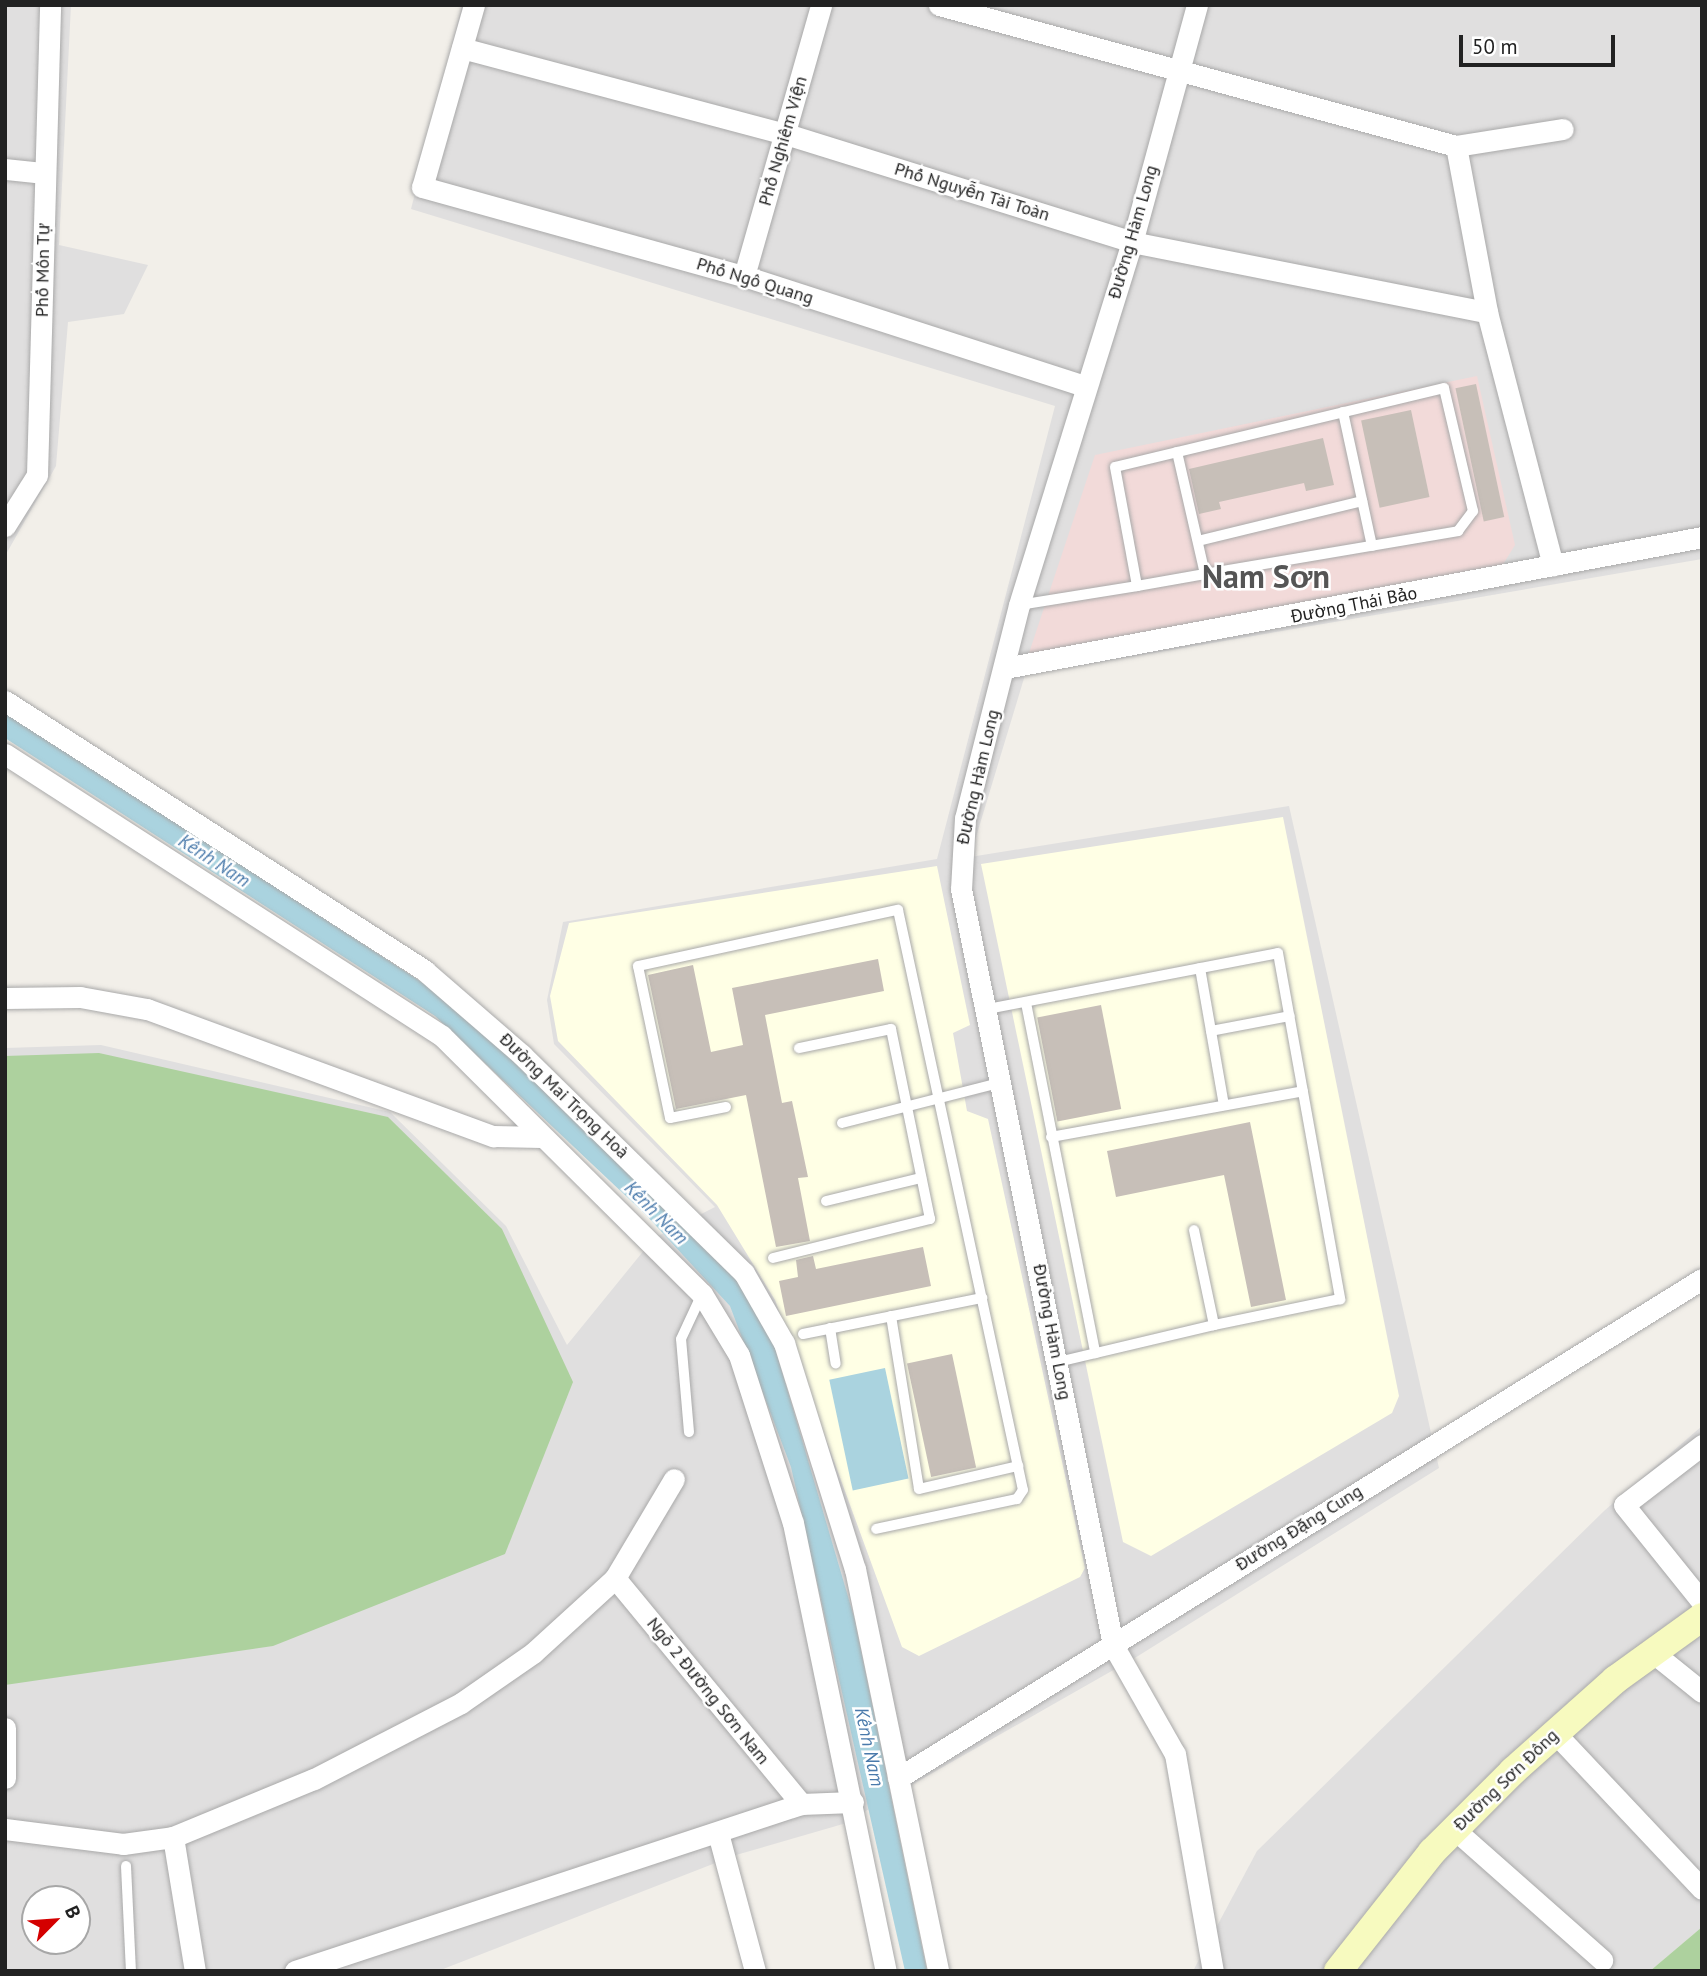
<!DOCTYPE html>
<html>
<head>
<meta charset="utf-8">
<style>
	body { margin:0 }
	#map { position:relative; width:1707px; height:1976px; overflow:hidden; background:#f2efe9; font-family:"PT Sans",sans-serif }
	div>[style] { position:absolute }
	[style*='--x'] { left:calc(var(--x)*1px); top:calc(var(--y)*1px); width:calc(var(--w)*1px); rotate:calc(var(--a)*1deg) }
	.residential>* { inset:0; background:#e0dfdf }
	.commercial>* { inset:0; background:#f2dad9 }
	.education>* { inset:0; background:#ffffe5 }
	.forest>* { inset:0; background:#add19e }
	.water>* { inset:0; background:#aad3df; transform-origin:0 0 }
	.building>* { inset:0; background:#c7bfb8; transform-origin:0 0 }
	.roads { filter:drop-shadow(0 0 2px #a9a9a9) drop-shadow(0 0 2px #a9a9a9) }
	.service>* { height:10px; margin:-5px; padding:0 5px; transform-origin:5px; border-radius:5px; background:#fff }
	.minor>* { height:21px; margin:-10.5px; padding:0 10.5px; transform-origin:10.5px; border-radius:10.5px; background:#fff }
	.secondary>* { height:28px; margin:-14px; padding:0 14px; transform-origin:14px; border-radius:14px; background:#f7fabf }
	span { translate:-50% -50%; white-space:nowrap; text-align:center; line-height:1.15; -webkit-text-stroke:5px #fff; paint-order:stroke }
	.street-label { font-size:18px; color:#222 }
	.water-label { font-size:19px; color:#4a7aab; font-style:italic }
	.town-label { font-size:32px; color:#555; font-weight:700 }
	.frame { position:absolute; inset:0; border:7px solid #222; pointer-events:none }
	.north { position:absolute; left:21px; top:1885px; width:70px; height:70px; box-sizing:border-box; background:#fff; border:2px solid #a7a7a7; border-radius:50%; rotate:65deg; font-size:19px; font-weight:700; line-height:28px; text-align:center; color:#222 }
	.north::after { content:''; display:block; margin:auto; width:24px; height:32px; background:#d40000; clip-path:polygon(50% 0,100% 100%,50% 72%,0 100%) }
	.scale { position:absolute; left:1459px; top:35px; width:156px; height:32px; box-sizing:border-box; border:4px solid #222; border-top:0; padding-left:9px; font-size:21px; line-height:24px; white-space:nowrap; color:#222; -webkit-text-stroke:5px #fff; paint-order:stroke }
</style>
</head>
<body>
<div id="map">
	<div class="residential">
		<i style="clip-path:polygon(5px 5px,71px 5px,59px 245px,148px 265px,124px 314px,68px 322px,56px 466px,5px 556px)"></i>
		<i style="clip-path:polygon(evenodd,462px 5px,1702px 5px,1702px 559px,1025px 675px,970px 857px,1289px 806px,1439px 1468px,1138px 1656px,843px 1824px,736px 1855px,438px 1971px,5px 1971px,5px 1048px,101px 1045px,390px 1112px,506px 1226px,567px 1345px,654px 1238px,715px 1207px,554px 1044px,547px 1000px,563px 922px,937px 859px,1055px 406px,411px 209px,462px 5px,35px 1899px,77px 1899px,77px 1941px,35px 1941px,35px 1899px)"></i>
		<i style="clip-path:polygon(1702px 1426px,1702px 1927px,1650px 1971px,1193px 1971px,1257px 1851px,1604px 1511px)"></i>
	</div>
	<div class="commercial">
		<i style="clip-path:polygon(1477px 376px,1515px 545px,1502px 566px,1028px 656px,1095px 455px)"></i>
	</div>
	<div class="education">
		<i style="clip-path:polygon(1283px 817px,1399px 1396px,1392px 1413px,1151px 1556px,1123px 1542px,981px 864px)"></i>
		<i style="clip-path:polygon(937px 866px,970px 1025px,953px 1033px,967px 1111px,988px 1119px,1085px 1568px,1080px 1577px,919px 1656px,902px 1647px,775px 1300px,717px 1205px,558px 1041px,550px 996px,569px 923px)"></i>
	</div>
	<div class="forest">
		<i style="clip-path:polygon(99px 1053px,388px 1117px,502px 1229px,573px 1382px,505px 1554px,273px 1646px,5px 1685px,5px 1056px)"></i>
		<i style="clip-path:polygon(1702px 1927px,1702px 1971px,1650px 1971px)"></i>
	</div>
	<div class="water">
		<i style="clip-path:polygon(5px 711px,446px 998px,717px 1253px,748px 1294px,773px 1341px,854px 1617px,927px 1971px,905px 1971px,791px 1467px,730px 1306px,646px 1215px,435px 1016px,5px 738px)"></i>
		<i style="left:885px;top:1368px;width:113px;height:57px;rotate:78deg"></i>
	</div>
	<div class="building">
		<i style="left:1476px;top:384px;width:136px;height:21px;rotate:78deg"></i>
		<i style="left:1411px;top:410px;width:89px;height:51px;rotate:78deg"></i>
		<i style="clip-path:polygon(1323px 438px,1334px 485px,1306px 491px,1304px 483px,1219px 502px,1221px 509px,1199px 514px,1189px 469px)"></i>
		<i style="clip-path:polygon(878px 959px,884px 991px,765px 1015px,782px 1103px,792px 1101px,808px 1177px,798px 1178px,810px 1241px,776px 1247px,746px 1095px,676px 1109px,648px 975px,693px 965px,711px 1052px,743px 1045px,732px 988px)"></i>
		<i style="left:1101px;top:1005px;width:106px;height:65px;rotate:79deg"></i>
		<i style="clip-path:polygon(1250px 1122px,1286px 1300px,1251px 1307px,1224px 1175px,1116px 1197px,1107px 1151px)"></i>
		<i style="clip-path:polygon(923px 1247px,931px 1286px,786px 1316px,779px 1281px,798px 1277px,796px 1260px,813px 1256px,816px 1269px)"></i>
		<i style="left:952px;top:1354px;width:116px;height:46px;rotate:78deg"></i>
	</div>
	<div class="roads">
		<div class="service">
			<i style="--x:1343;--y:412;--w:137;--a:77.8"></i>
			<i style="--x:1177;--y:452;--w:125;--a:77.1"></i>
			<i style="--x:1198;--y:541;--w:169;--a:-13.7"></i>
			<i style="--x:1019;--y:605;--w:120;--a:-9.1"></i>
			<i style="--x:1137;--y:586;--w:69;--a:-10"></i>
			<i style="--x:1205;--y:574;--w:257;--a:-9.6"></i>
			<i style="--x:1458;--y:531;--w:25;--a:-53"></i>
			<i style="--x:1473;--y:511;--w:126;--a:-103.3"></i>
			<i style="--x:1444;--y:388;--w:338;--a:166.5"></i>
			<i style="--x:1115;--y:467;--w:121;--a:79.5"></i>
			<i style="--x:1200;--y:968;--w:139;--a:80.1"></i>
			<i style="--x:1026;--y:1003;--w:357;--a:78.8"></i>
			<i style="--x:988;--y:1009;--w:295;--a:-10.9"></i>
			<i style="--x:1278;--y:953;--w:352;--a:79.8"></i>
			<i style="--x:1340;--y:1299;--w:129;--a:168.3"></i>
			<i style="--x:1211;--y:1031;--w:80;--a:-10.8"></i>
			<i style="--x:726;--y:1107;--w:57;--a:168.9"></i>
			<i style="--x:670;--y:1118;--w:155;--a:-101.9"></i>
			<i style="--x:638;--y:966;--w:266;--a:-12.2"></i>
			<i style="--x:898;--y:910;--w:593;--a:77.84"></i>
			<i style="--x:1023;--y:1490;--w:11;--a:124"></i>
			<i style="--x:1017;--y:1499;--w:144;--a:168"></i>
			<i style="--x:842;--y:1123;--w:166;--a:-14.3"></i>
			<i style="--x:1051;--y:1137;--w:256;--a:-10.3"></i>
			<i style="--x:826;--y:1201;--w:98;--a:-13.6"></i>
			<i style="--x:773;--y:1258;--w:162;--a:-14"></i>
			<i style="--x:930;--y:1219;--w:194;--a:-101.6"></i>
			<i style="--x:891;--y:1029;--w:94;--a:168.3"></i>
			<i style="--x:891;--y:1316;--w:175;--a:80.8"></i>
			<i style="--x:919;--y:1489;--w:102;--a:-13.1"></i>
			<i style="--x:830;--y:1328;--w:36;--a:81"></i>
			<i style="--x:803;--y:1334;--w:183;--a:-11.4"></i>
			<i style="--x:1058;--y:1362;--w:160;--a:-13.3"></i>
			<i style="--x:1214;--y:1325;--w:97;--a:-101.9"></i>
			<i style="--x:689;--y:1432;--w:93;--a:-94.9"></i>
			<i style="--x:681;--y:1339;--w:50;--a:-65"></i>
			<i style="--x:126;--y:1866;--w:105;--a:87.3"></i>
		</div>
		<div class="minor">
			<i style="--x:474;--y:5;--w:189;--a:105.9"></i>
			<i style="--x:422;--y:187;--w:334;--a:15.5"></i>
			<i style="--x:744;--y:276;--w:357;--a:17.9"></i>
			<i style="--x:939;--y:5;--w:536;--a:15.26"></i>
			<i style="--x:1456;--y:146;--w:108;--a:-9"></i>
			<i style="--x:1197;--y:5;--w:246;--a:105.3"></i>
			<i style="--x:1132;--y:242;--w:380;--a:107.3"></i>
			<i style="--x:1019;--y:605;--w:220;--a:104.2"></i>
			<i style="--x:965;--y:818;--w:71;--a:93.2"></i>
			<i style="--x:961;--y:889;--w:771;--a:78.63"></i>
			<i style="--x:1113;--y:1645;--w:125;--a:60.4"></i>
			<i style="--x:1175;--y:1754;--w:220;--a:80.1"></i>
			<i style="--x:462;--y:48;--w:335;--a:14.9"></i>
			<i style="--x:786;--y:134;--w:362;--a:17.3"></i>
			<i style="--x:1132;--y:242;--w:362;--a:11.2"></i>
			<i style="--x:1456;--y:146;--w:169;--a:79.4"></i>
			<i style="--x:1487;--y:312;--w:262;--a:75.4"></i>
			<i style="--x:5;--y:169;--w:39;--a:6"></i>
			<i style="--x:744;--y:276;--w:282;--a:-74.1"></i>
			<i style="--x:5;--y:526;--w:60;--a:-57.9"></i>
			<i style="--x:37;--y:475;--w:470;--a:-88.4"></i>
			<i style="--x:1005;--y:668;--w:709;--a:-10.64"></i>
			<i style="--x:5;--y:701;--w:499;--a:32.7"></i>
			<i style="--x:425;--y:971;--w:128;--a:40.9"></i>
			<i style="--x:522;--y:1055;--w:311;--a:44.5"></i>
			<i style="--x:744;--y:1273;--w:81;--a:60.3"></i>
			<i style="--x:784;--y:1343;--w:237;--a:72.6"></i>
			<i style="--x:855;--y:1569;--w:410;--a:78.3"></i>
			<i style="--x:5;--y:754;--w:520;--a:32.83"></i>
			<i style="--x:442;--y:1036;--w:366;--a:44.8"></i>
			<i style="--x:702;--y:1294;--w:71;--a:58.8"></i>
			<i style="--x:739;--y:1355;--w:176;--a:72.2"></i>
			<i style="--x:793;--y:1523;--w:458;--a:78.3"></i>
			<i style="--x:5;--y:998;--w:75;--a:-0.8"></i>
			<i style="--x:80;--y:997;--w:68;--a:10.2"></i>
			<i style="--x:147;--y:1009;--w:369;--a:20.2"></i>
			<i style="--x:493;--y:1136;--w:48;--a:1.2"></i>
			<i style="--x:1702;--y:1445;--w:98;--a:142.4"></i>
			<i style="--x:1624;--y:1505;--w:124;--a:51.2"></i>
			<i style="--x:615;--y:1578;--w:293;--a:50.5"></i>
			<i style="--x:1651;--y:1651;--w:65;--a:38.8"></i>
			<i style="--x:5;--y:1728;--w:50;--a:90"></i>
			<i style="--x:1555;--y:1733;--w:214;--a:46.7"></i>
			<i style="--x:898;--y:1778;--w:946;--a:-31.83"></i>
			<i style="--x:5;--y:1829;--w:119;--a:7.2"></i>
			<i style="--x:123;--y:1844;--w:50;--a:-8"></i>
			<i style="--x:173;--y:1837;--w:152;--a:-22.4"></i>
			<i style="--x:314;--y:1779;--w:165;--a:-27.3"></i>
			<i style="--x:461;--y:1703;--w:88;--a:-34.8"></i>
			<i style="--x:533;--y:1653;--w:111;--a:-42.4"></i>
			<i style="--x:615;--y:1578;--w:115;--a:-59.2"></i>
			<i style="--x:1454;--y:1829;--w:198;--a:41.5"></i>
			<i style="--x:718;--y:1833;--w:143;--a:75"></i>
			<i style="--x:173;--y:1837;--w:136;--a:80.7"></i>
			<i style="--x:295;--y:1971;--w:533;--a:-18.26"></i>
			<i style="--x:801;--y:1804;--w:52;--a:-2.2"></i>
		</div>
		<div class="secondary">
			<i style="--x:1338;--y:1971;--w:152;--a:-51.7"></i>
			<i style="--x:1432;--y:1852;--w:115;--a:-45"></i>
			<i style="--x:1513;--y:1771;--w:137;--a:-41.7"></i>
			<i style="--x:1615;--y:1680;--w:107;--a:-35.9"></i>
		</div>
	</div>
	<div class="street-label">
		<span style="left:783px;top:141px;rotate:-74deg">Phố Nghiêm Viện</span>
		<span style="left:972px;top:192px;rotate:17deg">Phố Nguyễn Tài Toàn</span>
		<span style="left:1133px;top:232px;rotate:-74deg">Đường Hàm Long</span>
		<span style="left:43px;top:270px;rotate:-89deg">Phố Môn Tự</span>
		<span style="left:755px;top:281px;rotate:17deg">Phố Ngô Quang</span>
		<span style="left:1354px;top:605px;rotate:-11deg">Đường Thái Bảo</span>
		<span style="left:978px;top:777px;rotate:-77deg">Đường Hàm Long</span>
		<span style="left:564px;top:1096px;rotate:44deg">Đường Mai Trọng Hoà</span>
		<span style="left:1052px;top:1332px;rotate:79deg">Đường Hàm Long</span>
		<span style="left:1299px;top:1528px;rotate:-32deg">Đường Đặng Cung</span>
		<span style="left:708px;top:1691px;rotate:51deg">Ngõ 2 Đường Sơn Nam</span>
		<span style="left:1506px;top:1780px;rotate:-44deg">Đường Sơn Đông</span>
	</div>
	<div class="water-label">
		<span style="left:214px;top:861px;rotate:33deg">Kênh Nam</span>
		<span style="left:656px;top:1213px;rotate:45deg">Kênh Nam</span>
		<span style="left:869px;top:1747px;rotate:78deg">Kênh Nam</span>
	</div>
	<div class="town-label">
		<span style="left:1266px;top:576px">Nam Sơn</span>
	</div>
	<div class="frame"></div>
	<div class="north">B</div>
	<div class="scale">50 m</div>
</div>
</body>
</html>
